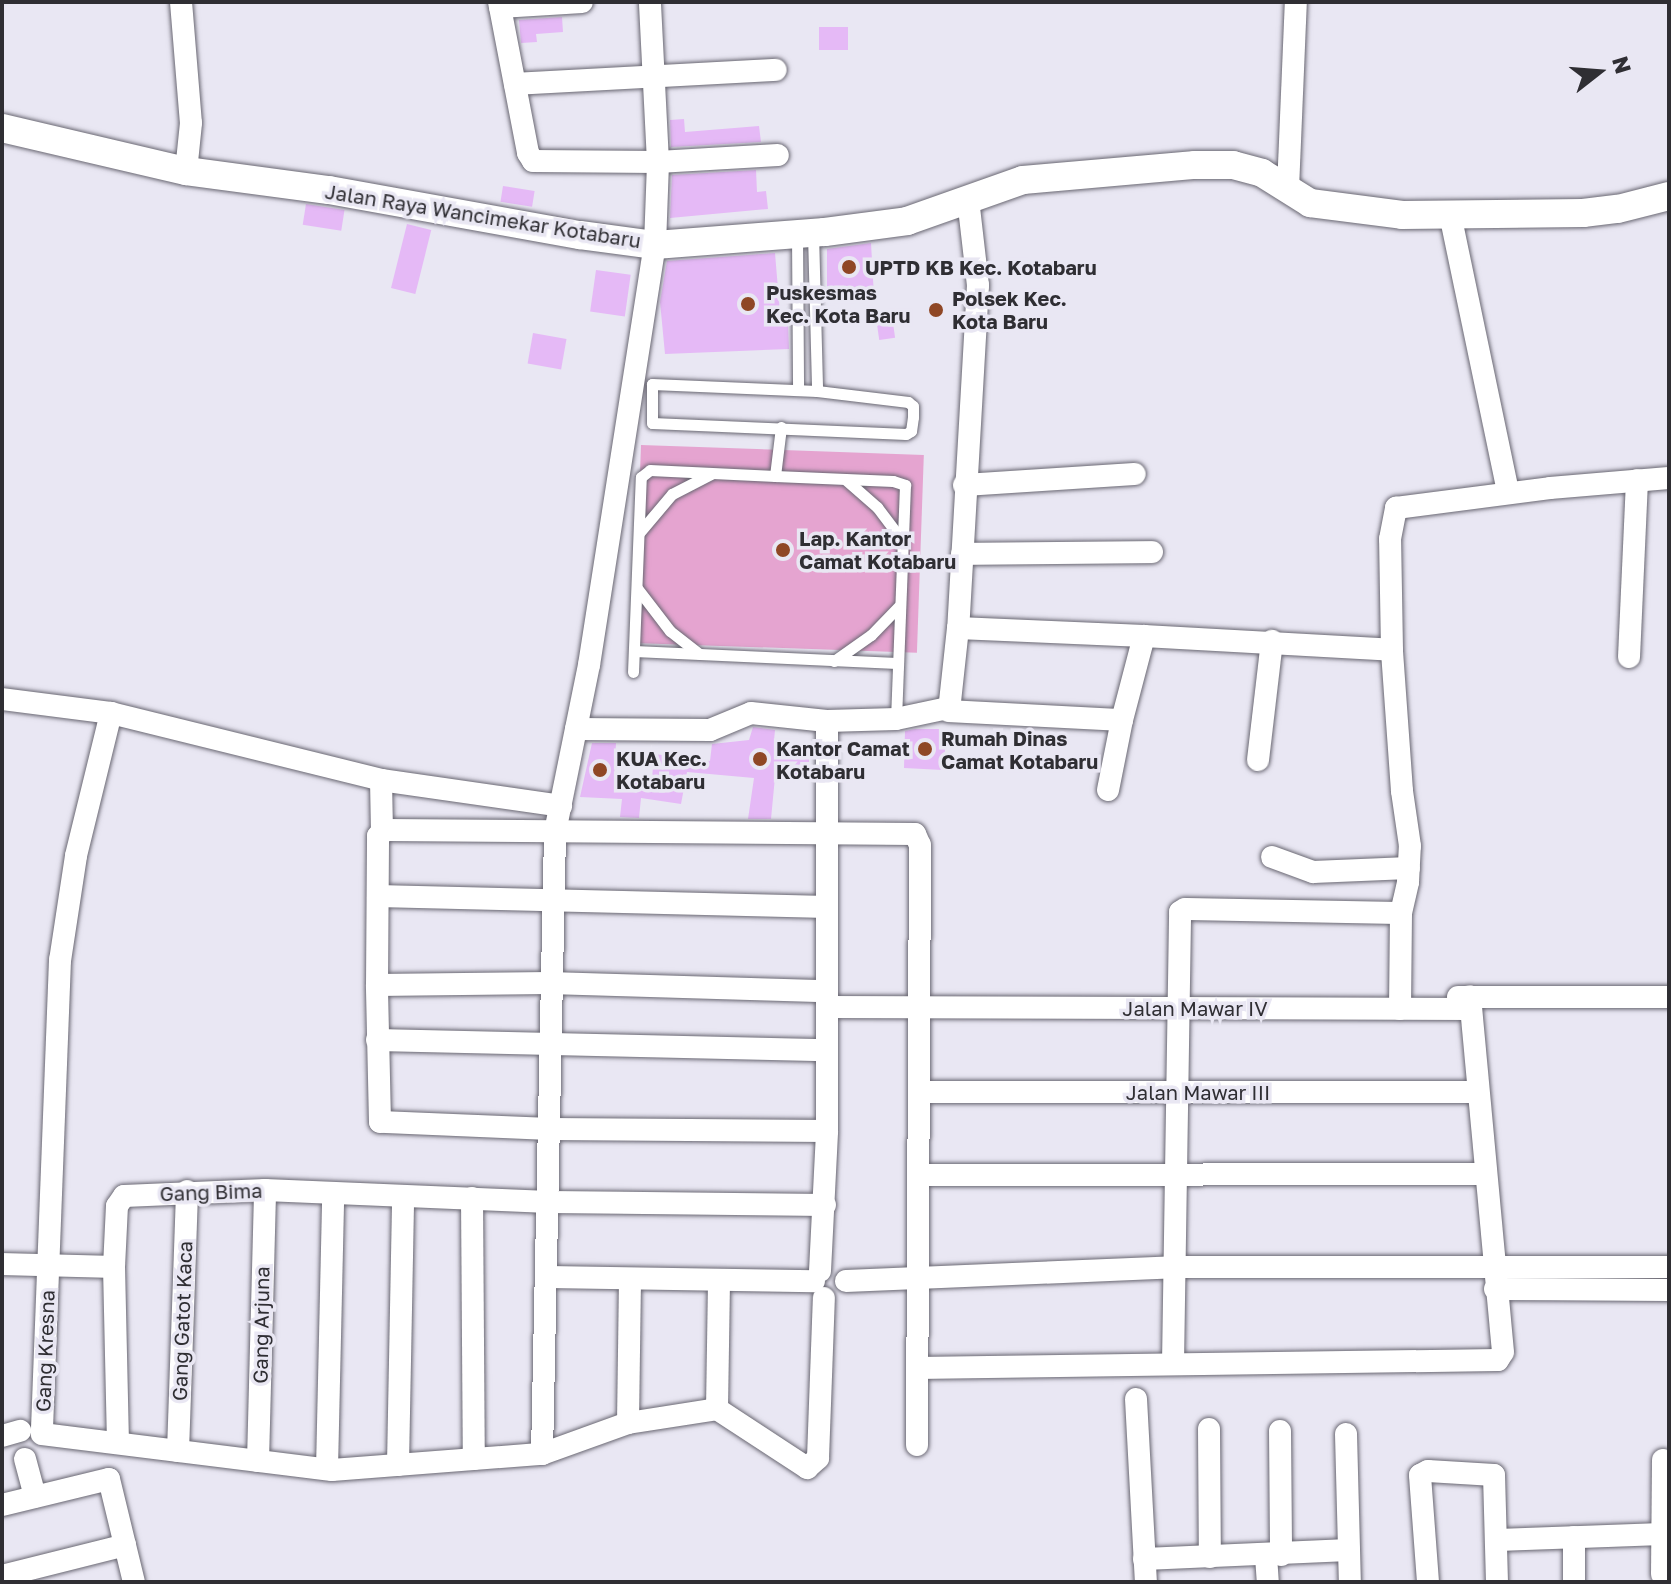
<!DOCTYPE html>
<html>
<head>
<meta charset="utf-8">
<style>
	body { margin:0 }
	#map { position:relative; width:1671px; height:1584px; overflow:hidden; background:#e9e7f3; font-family:"Golos Text",sans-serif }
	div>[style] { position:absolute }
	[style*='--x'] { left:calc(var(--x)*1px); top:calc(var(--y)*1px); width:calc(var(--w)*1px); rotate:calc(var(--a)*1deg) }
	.green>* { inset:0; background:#e5a4d0; transform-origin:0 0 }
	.building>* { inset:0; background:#e5b9f6; transform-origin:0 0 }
	.roads { filter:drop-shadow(0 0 2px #696772) drop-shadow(0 0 2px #696772) }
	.service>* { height:11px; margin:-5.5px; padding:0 5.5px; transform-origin:5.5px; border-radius:5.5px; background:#fff }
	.minor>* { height:22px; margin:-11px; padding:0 11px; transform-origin:11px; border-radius:11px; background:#fff }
	.tertiary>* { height:28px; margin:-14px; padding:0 14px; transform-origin:14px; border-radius:14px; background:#fff }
	.dots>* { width:22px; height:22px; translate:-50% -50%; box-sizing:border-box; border:4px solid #e9e7f3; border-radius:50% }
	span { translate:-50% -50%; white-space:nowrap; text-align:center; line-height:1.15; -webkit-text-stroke:7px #e9e7f3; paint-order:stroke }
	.street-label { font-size:20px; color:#2f2e33 }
	.poi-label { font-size:20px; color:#2f2e33; font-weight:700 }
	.left { translate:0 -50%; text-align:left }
	.frame { position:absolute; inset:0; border:4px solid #2f2e33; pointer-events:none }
	.north { position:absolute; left:1559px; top:32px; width:80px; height:80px; -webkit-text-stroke:6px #e9e7f3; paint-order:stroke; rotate:73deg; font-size:22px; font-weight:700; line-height:32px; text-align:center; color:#2f2e33 }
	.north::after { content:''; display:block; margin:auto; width:28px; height:36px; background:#2f2e33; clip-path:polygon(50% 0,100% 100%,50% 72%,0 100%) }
</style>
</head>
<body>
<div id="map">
	<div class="green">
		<i style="left:641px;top:445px;width:283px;height:198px;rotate:2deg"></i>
	</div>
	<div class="building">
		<i style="clip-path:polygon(562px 17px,563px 32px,536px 34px,537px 42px,521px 43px,519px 20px)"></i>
		<i style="left:819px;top:27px;width:29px;height:23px"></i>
		<i style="clip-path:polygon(684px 119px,685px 132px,759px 126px,761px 142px,671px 147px,670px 120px)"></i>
		<i style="clip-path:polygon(756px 170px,757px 192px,766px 191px,768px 209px,670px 218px,672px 175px)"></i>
		<i style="left:503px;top:186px;width:32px;height:16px;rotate:9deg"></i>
		<i style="left:306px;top:204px;width:39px;height:21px;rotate:9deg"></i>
		<i style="left:407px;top:224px;width:25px;height:66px;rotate:14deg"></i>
		<i style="clip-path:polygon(871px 243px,874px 296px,827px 296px,827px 249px)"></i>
		<i style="clip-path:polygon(775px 253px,781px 325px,788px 324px,789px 349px,665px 354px,660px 302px,667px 261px)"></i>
		<i style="left:596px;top:270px;width:35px;height:42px;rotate:8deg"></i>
		<i style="left:893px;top:323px;width:15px;height:16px;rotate:82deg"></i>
		<i style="left:533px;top:333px;width:34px;height:31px;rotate:10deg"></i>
		<i style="clip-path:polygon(753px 727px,775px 730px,774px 741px,809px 744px,809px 776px,775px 777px,771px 819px,748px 819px,754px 778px,687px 772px,681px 804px,641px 798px,639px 818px,620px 817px,622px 799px,580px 797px,592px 743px,616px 743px,614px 779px,652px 779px,654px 754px,710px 761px,712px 744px,749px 740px)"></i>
		<i style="clip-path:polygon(915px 729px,947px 729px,943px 770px,904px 768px,905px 731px)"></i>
	</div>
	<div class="roads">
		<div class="service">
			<i style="--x:813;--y:233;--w:158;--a:88.5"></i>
			<i style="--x:797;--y:234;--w:156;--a:89.6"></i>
			<i style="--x:652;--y:384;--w:165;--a:2.4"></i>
			<i style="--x:817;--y:391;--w:92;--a:6.9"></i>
			<i style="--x:908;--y:402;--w:6;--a:39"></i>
			<i style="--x:913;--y:406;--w:11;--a:90"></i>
			<i style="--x:913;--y:417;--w:14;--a:98"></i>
			<i style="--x:911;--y:431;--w:6;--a:149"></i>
			<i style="--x:906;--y:434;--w:254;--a:-177.5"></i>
			<i style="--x:652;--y:423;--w:39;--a:-90"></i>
			<i style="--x:781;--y:427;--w:49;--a:97"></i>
			<i style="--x:775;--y:476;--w:118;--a:2.4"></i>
			<i style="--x:893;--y:481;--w:13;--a:18"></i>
			<i style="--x:905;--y:485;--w:234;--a:92.2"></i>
			<i style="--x:845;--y:479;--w:43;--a:41.2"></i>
			<i style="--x:877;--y:507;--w:41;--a:52.9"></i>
			<i style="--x:639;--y:533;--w:51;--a:-49.8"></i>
			<i style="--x:672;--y:494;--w:44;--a:-27.1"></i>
			<i style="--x:637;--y:588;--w:54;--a:52.5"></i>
			<i style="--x:670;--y:631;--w:37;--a:38"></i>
			<i style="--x:634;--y:651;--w:263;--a:2.6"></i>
			<i style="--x:834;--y:661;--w:45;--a:-35.1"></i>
			<i style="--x:871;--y:635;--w:40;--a:-46"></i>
			<i style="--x:633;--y:672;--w:195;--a:-87.7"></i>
			<i style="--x:641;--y:477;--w:11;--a:-38"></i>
			<i style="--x:650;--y:470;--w:125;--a:2.7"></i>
		</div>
		<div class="minor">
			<i style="--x:181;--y:2;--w:121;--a:85.3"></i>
			<i style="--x:191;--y:123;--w:48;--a:95.9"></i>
			<i style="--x:499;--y:2;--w:154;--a:79.1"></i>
			<i style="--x:528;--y:153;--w:9;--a:58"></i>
			<i style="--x:533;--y:161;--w:125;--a:0.5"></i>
			<i style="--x:658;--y:162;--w:120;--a:-3.3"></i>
			<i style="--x:500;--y:7;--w:82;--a:-3.5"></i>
			<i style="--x:515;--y:84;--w:261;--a:-3.1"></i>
			<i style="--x:1288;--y:189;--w:187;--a:-87.6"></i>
			<i style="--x:968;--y:199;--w:87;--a:83.4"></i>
			<i style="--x:978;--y:285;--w:344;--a:93.3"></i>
			<i style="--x:958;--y:628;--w:83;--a:96.2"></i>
			<i style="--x:949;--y:711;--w:173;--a:3"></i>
			<i style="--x:1122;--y:720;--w:87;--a:-75.3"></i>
			<i style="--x:1144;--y:636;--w:248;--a:3.2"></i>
			<i style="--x:1450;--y:214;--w:284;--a:78.2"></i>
			<i style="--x:964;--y:485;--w:171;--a:-3.7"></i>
			<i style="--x:962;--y:554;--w:190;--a:-0.6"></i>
			<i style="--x:958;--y:628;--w:186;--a:2.5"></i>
			<i style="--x:1629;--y:657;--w:177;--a:-87.4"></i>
			<i style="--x:2;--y:699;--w:110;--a:7.3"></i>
			<i style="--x:111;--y:713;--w:278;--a:13.9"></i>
			<i style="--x:381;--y:780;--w:52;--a:88.9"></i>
			<i style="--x:111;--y:713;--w:147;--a:103.8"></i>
			<i style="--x:76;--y:856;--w:105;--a:98.7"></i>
			<i style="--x:60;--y:960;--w:474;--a:92.2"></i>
			<i style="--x:42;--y:1434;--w:292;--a:7.1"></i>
			<i style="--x:332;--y:1470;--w:211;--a:-4.4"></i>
			<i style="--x:542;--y:1454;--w:91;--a:-19.8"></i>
			<i style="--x:628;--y:1423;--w:90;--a:-8.9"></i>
			<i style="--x:717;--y:1409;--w:108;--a:33.2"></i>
			<i style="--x:807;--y:1468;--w:15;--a:-42"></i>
			<i style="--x:818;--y:1458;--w:160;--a:-87.9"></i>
			<i style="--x:576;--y:729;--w:134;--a:0.4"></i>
			<i style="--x:710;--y:730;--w:44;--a:-22.5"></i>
			<i style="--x:751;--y:713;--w:76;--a:6"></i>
			<i style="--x:827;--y:721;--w:69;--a:-1.7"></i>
			<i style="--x:896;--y:719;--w:53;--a:-11.9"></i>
			<i style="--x:1258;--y:760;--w:120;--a:-83.3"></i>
			<i style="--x:381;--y:780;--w:182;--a:8.2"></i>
			<i style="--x:1108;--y:790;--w:71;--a:-78.7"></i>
			<i style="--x:1272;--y:857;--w:44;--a:20.1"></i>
			<i style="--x:1313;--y:872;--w:96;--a:-2.4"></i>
			<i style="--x:378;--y:896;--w:449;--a:1.4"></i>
			<i style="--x:377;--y:985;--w:172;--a:-0.7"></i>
			<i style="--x:549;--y:983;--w:277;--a:1.7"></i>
			<i style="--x:1458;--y:997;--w:211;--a:0"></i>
			<i style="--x:827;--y:1007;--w:643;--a:0.18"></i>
			<i style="--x:1400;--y:1009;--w:96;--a:-89.4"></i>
			<i style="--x:1401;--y:913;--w:32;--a:-77"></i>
			<i style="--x:1408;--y:882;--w:36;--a:-87"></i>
			<i style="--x:1410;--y:846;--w:56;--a:-98.3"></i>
			<i style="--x:1402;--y:791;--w:141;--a:-94.1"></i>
			<i style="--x:1392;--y:650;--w:111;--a:-91"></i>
			<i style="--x:1390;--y:539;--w:32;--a:-79"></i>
			<i style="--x:1396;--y:508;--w:155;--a:-7.4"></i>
			<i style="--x:1550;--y:488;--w:119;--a:-4.8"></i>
			<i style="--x:377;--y:1040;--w:449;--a:1.3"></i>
			<i style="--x:919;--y:1092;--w:559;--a:0"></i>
			<i style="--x:827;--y:1131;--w:277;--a:-179.6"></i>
			<i style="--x:550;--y:1129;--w:170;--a:-177.6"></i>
			<i style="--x:380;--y:1122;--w:137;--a:-91.3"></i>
			<i style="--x:377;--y:985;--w:149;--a:-89.6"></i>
			<i style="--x:378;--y:836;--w:10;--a:-37"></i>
			<i style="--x:386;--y:830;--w:529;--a:0.43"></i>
			<i style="--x:915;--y:834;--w:12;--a:66"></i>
			<i style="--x:920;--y:845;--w:600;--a:90.29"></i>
			<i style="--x:918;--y:1175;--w:567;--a:-0.1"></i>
			<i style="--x:472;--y:1198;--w:261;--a:89.6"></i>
			<i style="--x:2;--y:1264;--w:112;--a:1.5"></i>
			<i style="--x:820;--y:1271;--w:140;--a:-87.1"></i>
			<i style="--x:827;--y:1131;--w:410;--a:-90"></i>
			<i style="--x:548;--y:1277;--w:266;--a:0.9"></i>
			<i style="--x:846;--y:1281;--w:328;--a:-2.4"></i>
			<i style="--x:1174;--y:1267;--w:495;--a:0"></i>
			<i style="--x:1495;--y:1289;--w:174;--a:0.3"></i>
			<i style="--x:1173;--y:1364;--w:452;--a:-89.1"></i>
			<i style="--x:1180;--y:912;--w:6;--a:-31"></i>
			<i style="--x:1185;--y:909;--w:216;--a:1.1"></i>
			<i style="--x:917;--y:1368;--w:581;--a:-0.79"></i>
			<i style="--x:1498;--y:1360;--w:9;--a:-58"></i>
			<i style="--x:1503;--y:1352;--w:357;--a:-95.3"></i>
			<i style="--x:1136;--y:1399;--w:183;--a:86.9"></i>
			<i style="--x:717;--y:1409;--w:128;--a:-89.1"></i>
			<i style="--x:628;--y:1423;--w:143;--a:-89.2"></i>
			<i style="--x:1209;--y:1429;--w:128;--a:89.6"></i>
			<i style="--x:1280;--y:1431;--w:124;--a:89.5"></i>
			<i style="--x:1346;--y:1434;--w:148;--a:88.5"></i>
			<i style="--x:2;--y:1436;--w:19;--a:-16"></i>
			<i style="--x:118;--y:1443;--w:176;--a:-91.3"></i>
			<i style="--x:114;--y:1267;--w:61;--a:-87.2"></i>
			<i style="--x:117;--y:1206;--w:12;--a:-55"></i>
			<i style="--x:124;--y:1196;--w:141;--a:-2.4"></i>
			<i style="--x:265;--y:1190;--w:284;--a:2.4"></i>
			<i style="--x:549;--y:1202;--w:276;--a:0.6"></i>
			<i style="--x:178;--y:1451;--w:260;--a:-88"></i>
			<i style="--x:542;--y:1454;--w:622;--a:-88.8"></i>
			<i style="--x:555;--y:832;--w:170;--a:-78.5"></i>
			<i style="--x:589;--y:665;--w:425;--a:-81.1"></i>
			<i style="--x:655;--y:245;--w:83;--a:-87.9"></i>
			<i style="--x:658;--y:162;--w:160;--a:-92.9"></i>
			<i style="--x:25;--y:1459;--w:39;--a:75"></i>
			<i style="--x:258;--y:1461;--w:271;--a:-88.5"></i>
			<i style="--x:398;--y:1465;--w:268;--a:-88.9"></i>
			<i style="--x:327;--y:1469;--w:274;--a:-88.7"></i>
			<i style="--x:2;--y:1505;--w:110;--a:-13.7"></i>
			<i style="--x:109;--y:1479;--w:106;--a:76.4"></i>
			<i style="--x:1574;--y:1537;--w:45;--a:90"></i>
			<i style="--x:1498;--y:1540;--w:164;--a:-2.1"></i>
			<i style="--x:1266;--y:1556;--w:26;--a:86"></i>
			<i style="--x:1144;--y:1559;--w:205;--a:-2.5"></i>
			<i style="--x:1662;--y:1574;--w:114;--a:-89.5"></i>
			<i style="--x:2;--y:1576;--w:127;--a:-14.1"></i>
			<i style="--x:1428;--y:1582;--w:107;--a:-94.3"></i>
			<i style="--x:1420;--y:1475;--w:9;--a:-27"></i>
			<i style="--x:1428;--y:1471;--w:66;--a:3.5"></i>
			<i style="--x:1494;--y:1475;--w:107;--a:88.4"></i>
		</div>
		<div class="tertiary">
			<i style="--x:2;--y:128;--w:189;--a:13.2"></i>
			<i style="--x:186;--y:171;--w:144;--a:7.6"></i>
			<i style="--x:329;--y:190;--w:255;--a:10.2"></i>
			<i style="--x:580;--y:235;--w:76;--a:7.6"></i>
			<i style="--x:655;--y:245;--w:170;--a:-4.4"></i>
			<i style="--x:825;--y:232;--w:83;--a:-7.6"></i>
			<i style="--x:907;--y:221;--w:123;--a:-19.5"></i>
			<i style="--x:1023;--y:180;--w:173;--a:-5"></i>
			<i style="--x:1195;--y:165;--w:38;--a:0"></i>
			<i style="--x:1233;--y:165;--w:30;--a:15"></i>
			<i style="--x:1262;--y:173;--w:57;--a:32"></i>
			<i style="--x:1310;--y:203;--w:93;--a:7.4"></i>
			<i style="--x:1402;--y:215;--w:181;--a:-0.6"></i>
			<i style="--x:1583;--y:213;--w:35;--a:-7"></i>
			<i style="--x:1618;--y:209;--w:53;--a:-14.3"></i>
		</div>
	</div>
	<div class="dots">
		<i style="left:849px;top:267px;background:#8f4725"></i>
		<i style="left:748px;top:304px;background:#8f4725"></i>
		<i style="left:936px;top:310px;background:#8f4725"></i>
		<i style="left:783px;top:550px;background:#8f4725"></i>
		<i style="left:925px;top:749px;background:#8f4725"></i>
		<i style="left:760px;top:759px;background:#8f4725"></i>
		<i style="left:600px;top:770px;background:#8f4725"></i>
	</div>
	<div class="street-label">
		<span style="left:483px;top:216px;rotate:9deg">Jalan Raya Wancimekar Kotabaru</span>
		<span style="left:1195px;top:1008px">Jalan Mawar IV</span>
		<span style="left:1198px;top:1092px">Jalan Mawar III</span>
		<span style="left:211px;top:1192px;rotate:-2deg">Gang Bima</span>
		<span style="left:182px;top:1321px;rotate:-88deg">Gang Gatot Kaca</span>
		<span style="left:261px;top:1325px;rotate:-89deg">Gang Arjuna</span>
		<span style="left:45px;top:1351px;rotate:-88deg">Gang Kresna</span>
	</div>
	<div class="poi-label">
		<span class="left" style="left:865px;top:267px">UPTD KB Kec. Kotabaru</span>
		<span class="left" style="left:766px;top:304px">Puskesmas<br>Kec. Kota Baru</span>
		<span class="left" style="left:952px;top:310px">Polsek Kec.<br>Kota Baru</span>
		<span class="left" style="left:799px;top:550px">Lap. Kantor<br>Camat Kotabaru</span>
		<span class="left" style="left:941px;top:750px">Rumah Dinas<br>Camat Kotabaru</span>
		<span class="left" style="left:776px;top:760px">Kantor Camat<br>Kotabaru</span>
		<span class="left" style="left:616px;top:770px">KUA Kec.<br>Kotabaru</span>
	</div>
	<div class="frame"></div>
	<div class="north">N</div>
</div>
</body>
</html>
